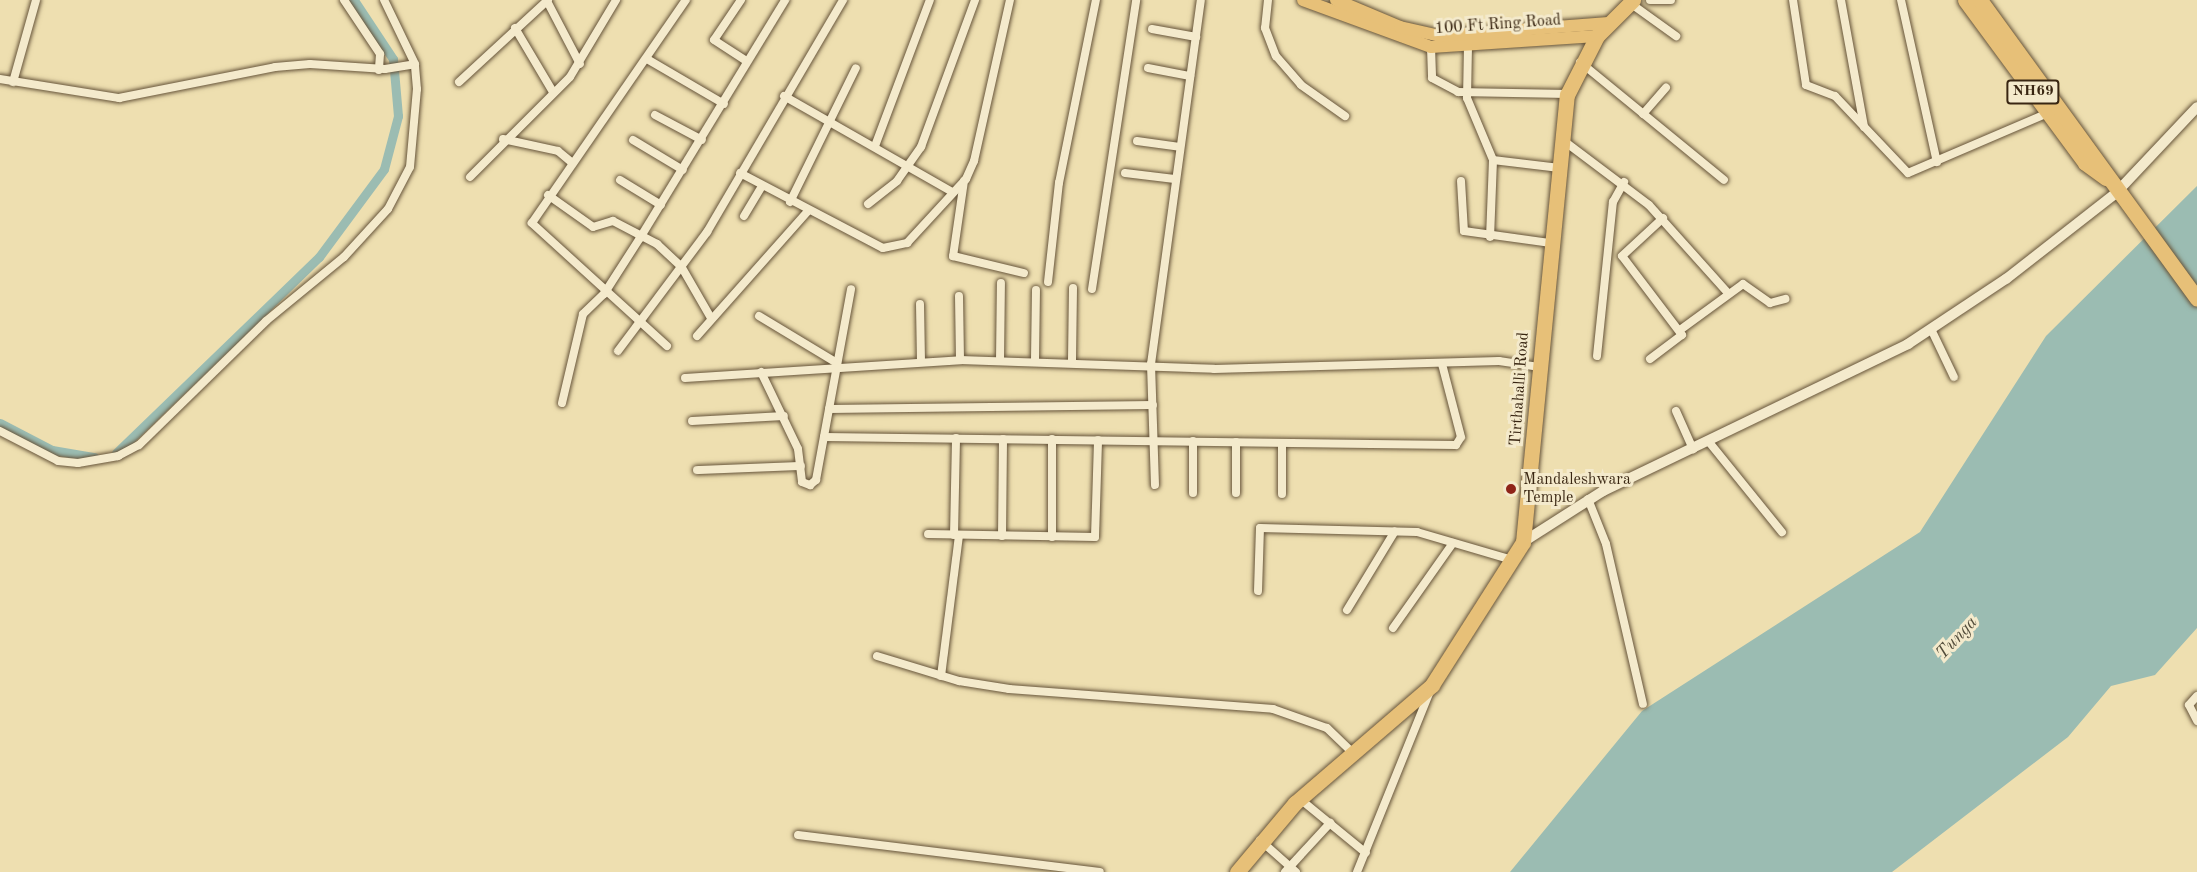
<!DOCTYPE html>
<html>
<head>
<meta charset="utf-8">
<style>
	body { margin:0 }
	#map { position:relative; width:2197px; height:872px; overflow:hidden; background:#eedfb0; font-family:"Old Standard TT",serif }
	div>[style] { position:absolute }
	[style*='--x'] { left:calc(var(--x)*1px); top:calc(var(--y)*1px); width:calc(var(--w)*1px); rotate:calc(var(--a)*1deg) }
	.water>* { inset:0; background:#9bbcb2 }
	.canal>* { height:9px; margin:-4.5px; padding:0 4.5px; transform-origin:4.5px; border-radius:4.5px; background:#9bbcb2 }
	.roads { filter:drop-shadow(0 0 2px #66543a) drop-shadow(0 0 2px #66543a) }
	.street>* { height:8px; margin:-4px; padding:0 4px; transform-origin:4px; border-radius:4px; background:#f4eacc }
	.secondary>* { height:10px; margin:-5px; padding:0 5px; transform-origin:5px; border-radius:5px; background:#f4eacc }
	.primary>* { height:12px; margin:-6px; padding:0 6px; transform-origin:6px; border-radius:6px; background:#e7c078 }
	.highway>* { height:15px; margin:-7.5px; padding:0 7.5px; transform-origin:7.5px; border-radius:7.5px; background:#e7c078 }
	.dots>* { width:16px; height:16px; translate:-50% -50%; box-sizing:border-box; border:3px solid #f4eacc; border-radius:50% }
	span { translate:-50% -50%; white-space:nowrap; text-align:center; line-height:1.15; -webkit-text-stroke:6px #f4eacc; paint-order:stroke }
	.shield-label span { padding:2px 4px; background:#f4eacc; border:2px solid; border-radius:4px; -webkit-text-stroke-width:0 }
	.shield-label { font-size:15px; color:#392612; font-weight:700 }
	.street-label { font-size:16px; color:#392612 }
	.poi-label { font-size:16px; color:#392612 }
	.left { translate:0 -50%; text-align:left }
	.water-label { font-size:18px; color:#524c3a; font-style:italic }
</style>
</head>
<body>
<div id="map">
	<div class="water">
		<i style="clip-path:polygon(2197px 186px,2197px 628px,2155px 675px,2111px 686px,2068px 737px,1892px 872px,1510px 872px,1642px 711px,1920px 532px,2046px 336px)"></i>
	</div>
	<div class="canal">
		<i style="--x:0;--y:423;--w:59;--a:27.4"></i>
		<i style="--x:52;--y:450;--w:43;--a:9.5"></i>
		<i style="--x:116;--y:453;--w:282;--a:-44"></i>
		<i style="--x:319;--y:257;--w:109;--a:-53.5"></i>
		<i style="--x:384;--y:169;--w:55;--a:-75.2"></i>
		<i style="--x:398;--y:116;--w:57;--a:-95"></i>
		<i style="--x:393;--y:59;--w:71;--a:-123.5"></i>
	</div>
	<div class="roads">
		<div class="street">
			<i style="--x:344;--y:0;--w:65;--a:56.3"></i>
			<i style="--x:380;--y:54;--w:16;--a:94"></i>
			<i style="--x:741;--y:0;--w:48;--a:124"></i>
			<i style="--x:714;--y:40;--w:38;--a:33"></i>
			<i style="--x:1268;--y:0;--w:28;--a:96"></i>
			<i style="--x:1265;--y:28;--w:30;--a:69"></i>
			<i style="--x:1276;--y:56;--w:38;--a:49"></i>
			<i style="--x:1301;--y:85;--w:54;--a:35.2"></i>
			<i style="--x:1650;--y:0;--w:21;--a:0"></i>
			<i style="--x:1793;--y:0;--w:86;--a:81.3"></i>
			<i style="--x:1806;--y:85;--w:31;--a:21"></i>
			<i style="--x:1835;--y:96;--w:106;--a:46.5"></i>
			<i style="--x:1908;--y:173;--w:152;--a:-23.2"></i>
			<i style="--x:1841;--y:0;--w:129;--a:79.7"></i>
			<i style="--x:1901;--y:0;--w:166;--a:77.5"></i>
			<i style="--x:547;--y:1;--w:71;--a:62.4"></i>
			<i style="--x:1630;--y:3;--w:57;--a:35.7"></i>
			<i style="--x:515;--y:28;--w:74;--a:59.3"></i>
			<i style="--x:1152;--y:29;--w:45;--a:10.3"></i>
			<i style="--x:1468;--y:46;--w:52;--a:91.1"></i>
			<i style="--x:1467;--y:98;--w:67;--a:67.2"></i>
			<i style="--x:1493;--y:160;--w:77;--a:92.2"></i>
			<i style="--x:1431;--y:47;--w:31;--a:88"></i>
			<i style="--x:1432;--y:78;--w:30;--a:28"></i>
			<i style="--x:1458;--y:92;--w:110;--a:1"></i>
			<i style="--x:647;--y:59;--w:89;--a:30.3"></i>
			<i style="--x:1580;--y:62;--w:186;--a:39.3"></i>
			<i style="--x:1148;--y:68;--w:43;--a:10.8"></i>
			<i style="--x:0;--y:79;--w:121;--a:9.1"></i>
			<i style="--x:119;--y:98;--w:159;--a:-11.2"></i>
			<i style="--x:275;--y:67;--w:35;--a:-5"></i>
			<i style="--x:310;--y:64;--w:75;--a:3.8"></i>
			<i style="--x:385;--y:69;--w:30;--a:-9"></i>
			<i style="--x:13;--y:82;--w:85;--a:-74.3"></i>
			<i style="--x:459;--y:82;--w:121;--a:-42.7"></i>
			<i style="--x:784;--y:96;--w:193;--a:29.7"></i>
			<i style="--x:1643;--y:114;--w:35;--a:-49"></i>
			<i style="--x:655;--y:115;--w:53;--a:28"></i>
			<i style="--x:503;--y:139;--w:56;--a:12.3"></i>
			<i style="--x:558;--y:151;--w:17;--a:40"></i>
			<i style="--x:633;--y:140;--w:58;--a:31"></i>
			<i style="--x:1137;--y:141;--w:43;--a:7.9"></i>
			<i style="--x:1564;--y:141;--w:106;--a:37"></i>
			<i style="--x:1649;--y:205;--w:117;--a:48.1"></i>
			<i style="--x:875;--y:146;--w:156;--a:-69.4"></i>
			<i style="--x:1493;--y:160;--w:67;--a:6.8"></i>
			<i style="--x:740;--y:173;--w:161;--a:27.7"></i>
			<i style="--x:883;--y:248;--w:25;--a:-12"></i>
			<i style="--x:907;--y:243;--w:87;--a:-47.3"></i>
			<i style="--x:966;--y:179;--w:20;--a:-66"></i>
			<i style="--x:974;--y:161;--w:165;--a:-77.4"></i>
			<i style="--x:1125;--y:173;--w:50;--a:6.8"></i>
			<i style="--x:470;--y:177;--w:141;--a:-45"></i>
			<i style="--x:570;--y:77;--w:90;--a:-59.1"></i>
			<i style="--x:620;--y:180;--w:48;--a:31.4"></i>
			<i style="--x:964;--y:181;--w:76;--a:98.3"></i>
			<i style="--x:953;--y:256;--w:73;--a:13.5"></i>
			<i style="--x:1461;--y:181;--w:50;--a:86.6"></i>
			<i style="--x:1464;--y:231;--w:88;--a:7.9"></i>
			<i style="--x:548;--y:195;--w:55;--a:35.4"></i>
			<i style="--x:593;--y:227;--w:21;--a:-17"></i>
			<i style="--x:613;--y:221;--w:50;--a:27.6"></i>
			<i style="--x:657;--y:244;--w:33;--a:43"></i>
			<i style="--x:681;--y:266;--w:60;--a:60"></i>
			<i style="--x:790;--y:202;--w:149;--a:-63.8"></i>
			<i style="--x:868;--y:204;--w:37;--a:-38"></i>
			<i style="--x:897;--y:181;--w:42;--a:-54.8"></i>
			<i style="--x:921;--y:147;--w:157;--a:-69.8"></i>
			<i style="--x:744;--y:216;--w:35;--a:-59"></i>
			<i style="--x:1048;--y:282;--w:100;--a:-83.7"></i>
			<i style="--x:1059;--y:183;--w:187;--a:-78.6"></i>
			<i style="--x:1092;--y:289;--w:292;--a:-81.3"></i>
			<i style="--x:959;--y:296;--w:64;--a:89.1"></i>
			<i style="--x:920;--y:304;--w:57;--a:89"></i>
			<i style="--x:759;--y:316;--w:91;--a:31.1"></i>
			<i style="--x:1931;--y:329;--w:53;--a:64.4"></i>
			<i style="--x:1680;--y:330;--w:78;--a:-36.1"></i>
			<i style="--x:1743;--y:284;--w:33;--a:35"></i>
			<i style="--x:1770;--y:303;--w:16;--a:-15"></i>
			<i style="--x:697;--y:336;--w:166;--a:-48.4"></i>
			<i style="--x:667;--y:346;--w:183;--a:-137.7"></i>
			<i style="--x:532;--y:223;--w:271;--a:-55.4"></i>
			<i style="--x:618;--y:351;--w:149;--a:-53.2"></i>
			<i style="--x:707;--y:232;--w:269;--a:-59.6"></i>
			<i style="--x:1597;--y:356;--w:155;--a:-84.1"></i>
			<i style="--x:1613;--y:202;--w:23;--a:-61"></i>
			<i style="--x:1650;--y:359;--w:40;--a:-37"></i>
			<i style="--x:1682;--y:335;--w:99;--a:-127.2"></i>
			<i style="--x:1622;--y:256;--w:56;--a:-42.8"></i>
			<i style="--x:1000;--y:360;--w:77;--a:-89.3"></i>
			<i style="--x:1035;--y:360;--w:70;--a:-89.2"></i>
			<i style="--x:1072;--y:360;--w:72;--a:-89.2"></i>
			<i style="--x:761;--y:372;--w:85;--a:64.3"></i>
			<i style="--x:798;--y:449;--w:33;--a:83"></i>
			<i style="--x:802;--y:482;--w:9;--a:21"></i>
			<i style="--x:810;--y:485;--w:8;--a:-40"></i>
			<i style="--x:816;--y:480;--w:194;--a:-79.6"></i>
			<i style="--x:685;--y:378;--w:276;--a:-3.7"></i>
			<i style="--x:960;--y:360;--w:254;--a:2"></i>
			<i style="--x:1214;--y:369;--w:285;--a:-1.6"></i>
			<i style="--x:1499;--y:361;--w:40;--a:8.5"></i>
			<i style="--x:562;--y:403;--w:91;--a:-76.7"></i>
			<i style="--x:583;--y:314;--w:29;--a:-44"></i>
			<i style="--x:604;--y:294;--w:67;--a:-57.3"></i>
			<i style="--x:640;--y:238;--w:279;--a:-58.6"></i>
			<i style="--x:829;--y:409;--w:324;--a:-0.7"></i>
			<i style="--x:1676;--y:411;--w:42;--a:65.9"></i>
			<i style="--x:692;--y:421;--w:92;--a:-3.1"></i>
			<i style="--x:0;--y:431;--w:65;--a:27.3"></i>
			<i style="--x:58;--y:461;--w:20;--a:6"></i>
			<i style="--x:78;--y:463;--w:41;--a:-9.9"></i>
			<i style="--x:118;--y:456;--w:24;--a:-28"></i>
			<i style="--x:139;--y:445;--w:177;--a:-44.3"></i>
			<i style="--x:266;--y:321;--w:101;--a:-39.4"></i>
			<i style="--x:344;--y:257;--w:65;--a:-47.5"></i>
			<i style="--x:388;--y:209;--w:47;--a:-62.4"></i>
			<i style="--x:410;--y:167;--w:78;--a:-84.9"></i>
			<i style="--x:417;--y:89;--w:25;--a:-95"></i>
			<i style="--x:415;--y:64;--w:71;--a:-115.8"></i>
			<i style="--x:824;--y:437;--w:632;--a:0.73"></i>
			<i style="--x:1456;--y:445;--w:9;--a:-58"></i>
			<i style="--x:1461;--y:437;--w:75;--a:-104.6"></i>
			<i style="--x:1052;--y:439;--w:98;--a:90"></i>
			<i style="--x:1709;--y:442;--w:116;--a:51"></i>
			<i style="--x:1282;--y:443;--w:51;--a:90"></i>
			<i style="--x:697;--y:470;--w:104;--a:-2.2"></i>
			<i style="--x:1155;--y:485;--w:121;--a:-91.9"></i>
			<i style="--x:1151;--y:364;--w:367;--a:-82.2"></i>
			<i style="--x:1193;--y:493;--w:52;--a:-90"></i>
			<i style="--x:1236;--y:493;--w:51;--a:-90"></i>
			<i style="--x:1588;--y:499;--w:48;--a:68.2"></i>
			<i style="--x:1606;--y:544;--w:164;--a:77"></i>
			<i style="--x:928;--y:534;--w:167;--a:1"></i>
			<i style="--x:1095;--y:537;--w:97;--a:-88.2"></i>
			<i style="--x:954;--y:535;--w:97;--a:-88.8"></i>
			<i style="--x:1002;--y:536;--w:97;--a:-89.4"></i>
			<i style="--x:1258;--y:591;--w:63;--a:-88.2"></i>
			<i style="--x:1260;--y:528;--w:157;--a:1.5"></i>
			<i style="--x:1417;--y:532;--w:99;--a:16.4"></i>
			<i style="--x:1347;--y:610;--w:92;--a:-58.7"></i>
			<i style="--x:1393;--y:628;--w:104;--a:-54.8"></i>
			<i style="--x:877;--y:656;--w:86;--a:17"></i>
			<i style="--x:959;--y:681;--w:51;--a:9.1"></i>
			<i style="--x:1009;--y:689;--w:265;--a:4.3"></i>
			<i style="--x:1273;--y:709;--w:57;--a:19.4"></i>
			<i style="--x:1327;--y:728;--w:37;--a:44"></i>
			<i style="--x:941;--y:676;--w:142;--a:-82.7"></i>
			<i style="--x:2197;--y:696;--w:12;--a:132"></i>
			<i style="--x:2189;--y:705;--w:18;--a:63"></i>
			<i style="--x:1300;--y:799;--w:85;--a:39.3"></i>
			<i style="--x:798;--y:835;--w:304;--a:7"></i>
			<i style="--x:1260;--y:840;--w:48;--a:41.6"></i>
			<i style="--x:1285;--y:872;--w:67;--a:-47.4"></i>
			<i style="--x:1357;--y:872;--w:197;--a:-68"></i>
		</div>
		<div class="secondary">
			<i style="--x:1523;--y:542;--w:95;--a:-32.5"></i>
			<i style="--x:1603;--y:491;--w:339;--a:-25.7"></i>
			<i style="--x:1908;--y:344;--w:118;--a:-33.6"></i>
			<i style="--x:2006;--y:279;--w:140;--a:-38"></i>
			<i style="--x:2116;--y:193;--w:118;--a:-46.7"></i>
		</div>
		<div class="primary">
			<i style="--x:1303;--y:0;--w:136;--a:20.2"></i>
			<i style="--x:1431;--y:47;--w:166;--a:-3.8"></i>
			<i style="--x:1336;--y:0;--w:69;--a:22.9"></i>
			<i style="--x:1400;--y:27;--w:41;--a:12.7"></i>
			<i style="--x:1440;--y:36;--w:169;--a:-4.4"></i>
		</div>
		<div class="highway">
			<i style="--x:1965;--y:0;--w:202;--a:53.6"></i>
			<i style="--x:2085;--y:163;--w:26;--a:36"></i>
			<i style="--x:1980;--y:0;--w:369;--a:54"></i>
			<i style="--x:1237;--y:872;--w:90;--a:-50"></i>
			<i style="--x:1295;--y:803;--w:181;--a:-40.7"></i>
			<i style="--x:1432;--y:685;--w:169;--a:-57.5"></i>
			<i style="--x:1523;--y:542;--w:449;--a:-84.4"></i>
			<i style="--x:1567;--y:95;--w:66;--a:-63"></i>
			<i style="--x:1597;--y:36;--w:51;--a:-45"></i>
		</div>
	</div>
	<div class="dots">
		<i style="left:1511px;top:489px;background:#8f2418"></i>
	</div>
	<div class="shield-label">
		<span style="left:2033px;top:92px">NH69</span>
	</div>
	<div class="street-label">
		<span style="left:1498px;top:25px;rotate:-4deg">100 Ft Ring Road</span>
		<span style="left:1520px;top:389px;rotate:-86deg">Tirthahalli Road</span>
	</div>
	<div class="poi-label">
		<span class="left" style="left:1523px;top:489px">Mandaleshwara<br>Temple</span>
	</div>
	<div class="water-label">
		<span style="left:1957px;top:638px;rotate:-47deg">Tunga</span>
	</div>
</div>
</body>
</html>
